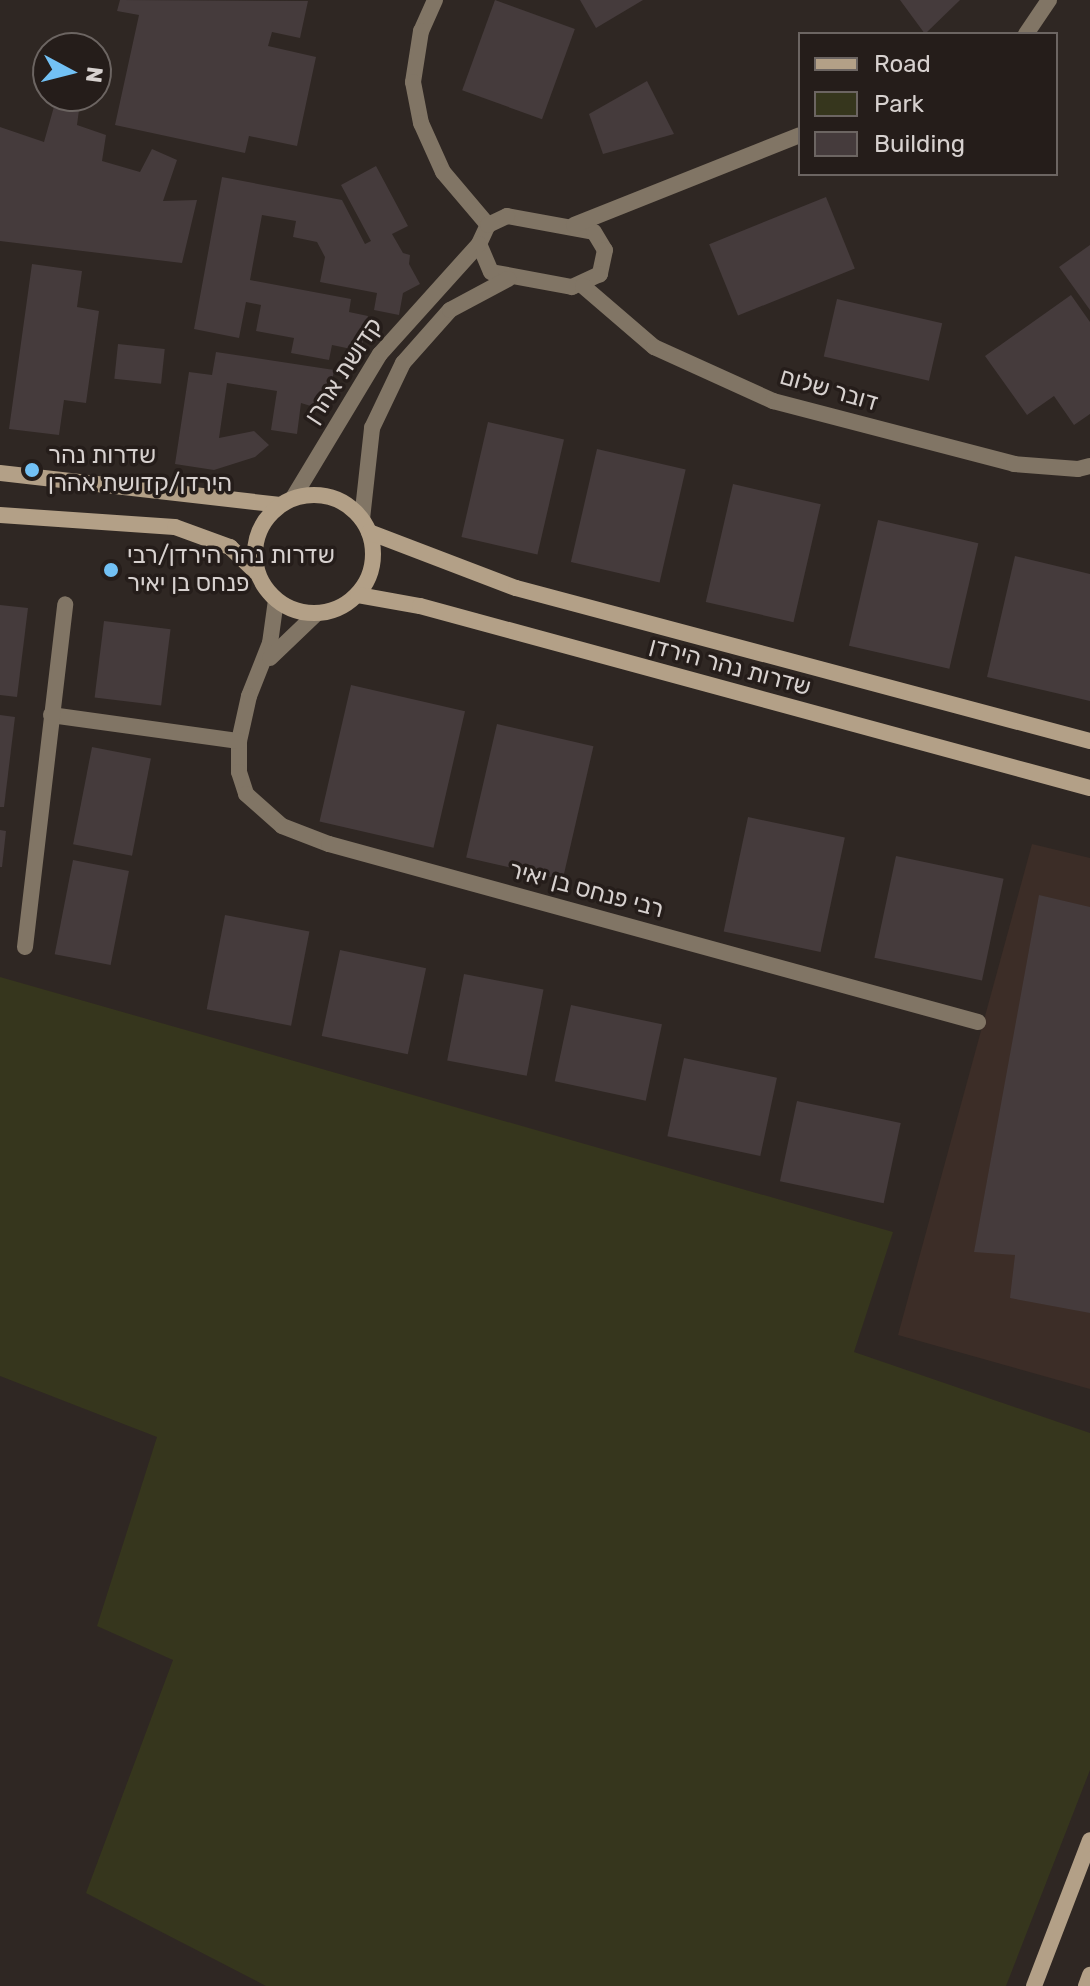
<!DOCTYPE html>
<html>
<head>
<meta charset="utf-8">
<style>
	body { margin:0 }
	#map { position:relative; width:1090px; height:1986px; overflow:hidden; background:#2f2723; font-family:Rubik,Heebo,sans-serif }
	div>[style] { position:absolute }
	[style*='--x'] { left:calc(var(--x)*1px); top:calc(var(--y)*1px); width:calc(var(--w)*1px); rotate:calc(var(--a)*1deg) }
	.built>* { inset:0; background:#3c2d27 }
	.green>* { inset:0; background:#36361d }
	.building>* { inset:0; background:#453b3c; transform-origin:0 0 }
	.minor>* { height:16px; margin:-8px; padding:0 8px; transform-origin:8px; border-radius:8px; background:#817565 }
	.secondary>* { height:16px; margin:-8px; padding:0 8px; transform-origin:8px; border-radius:8px; background:#b3a087 }
	.secondary>.ring { margin:-8px; padding:0; box-sizing:content-box; background:none; border:16px solid #b3a087; border-radius:50% }
	.dots>* { width:22px; height:22px; translate:-50% -50%; box-sizing:border-box; border:4px solid #251d1a; border-radius:50% }
	span { translate:-50% -50%; white-space:nowrap; text-align:center; line-height:1.15; -webkit-text-stroke:7px #251d1a; paint-order:stroke }
	.street-label { font-size:24px; color:#d7d1cf }
	.poi-label { font-size:24px; color:#d7d1cf }
	.left { translate:0 -50%; text-align:left }
	.legend { position:absolute; left:798px; top:32px; width:260px; height:144px; box-sizing:border-box; background:#251d1a; border:2px solid #6c6562; margin:0; padding:10px 14px; list-style:none; font-size:24px; color:#d7d1cf }
	.legend li { display:flex; align-items:center; gap:16px; height:40px }
	.legend b { width:40px; border:2px solid #6c6562 }
	.north { position:absolute; left:32px; top:32px; width:80px; height:80px; box-sizing:border-box; background:#251d1a; border:2px solid #6c6562; border-radius:50%; rotate:97deg; font-size:22px; font-weight:700; line-height:32px; text-align:center; color:#d7d1cf }
	.north::after { content:''; display:block; margin:auto; width:28px; height:36px; background:#72c1f5; clip-path:polygon(50% 0,100% 100%,50% 72%,0 100%) }
</style>
</head>
<body>
<div id="map">
	<div class="built">
		<i style="clip-path:polygon(1032px 844px,1090px 858px,1090px 1389px,898px 1335px)"></i>
	</div>
	<div class="green">
		<i style="clip-path:polygon(0 977px,893px 1232px,854px 1352px,1090px 1433px,1090px 1770px,1006px 1986px,266px 1986px,86px 1893px,173px 1660px,97px 1626px,157px 1437px,0 1376px)"></i>
	</div>
	<div class="building">
		<i style="clip-path:polygon(120px 0,308px 1px,300px 38px,272px 32px,268px 46px,316px 57px,297px 146px,249px 136px,245px 153px,115px 125px,139px 15px,117px 11px)"></i>
		<i style="left:495px;top:0;width:85px;height:96px;rotate:20deg"></i>
		<i style="clip-path:polygon(580px 0,643px 0,596px 28px)"></i>
		<i style="clip-path:polygon(900px 0,960px 0,925px 34px)"></i>
		<i style="clip-path:polygon(647px 81px,674px 134px,603px 154px,589px 114px)"></i>
		<i style="clip-path:polygon(55px 103px,79px 110px,77px 125px,106px 135px,102px 161px,140px 172px,152px 149px,177px 160px,163px 201px,197px 200px,182px 263px,0 241px,0 127px,44px 142px)"></i>
		<i style="clip-path:polygon(376px 166px,408px 226px,392px 234px,403px 253px,410px 255px,409px 264px,420px 284px,403px 293px,399px 315px,374px 310px,377px 293px,320px 282px,325px 257px,317px 242px,293px 237px,296px 221px,262px 215px,250px 280px,351px 299px,349px 312px,368px 316px,361px 351px,332px 345px,329px 360px,291px 353px,294px 338px,256px 331px,261px 305px,246px 302px,239px 338px,194px 329px,222px 177px,342px 200px,365px 244px,371px 241px,341px 185px)"></i>
		<i style="left:826px;top:197px;width:77px;height:126px;rotate:68deg"></i>
		<i style="clip-path:polygon(1090px 245px,1090px 310px,1059px 267px)"></i>
		<i style="clip-path:polygon(32px 264px,82px 271px,77px 307px,99px 311px,86px 403px,64px 400px,59px 435px,9px 429px)"></i>
		<i style="clip-path:polygon(1071px 295px,1090px 322px,1090px 414px,1074px 425px,1054px 396px,1027px 415px,985px 356px)"></i>
		<i style="left:837px;top:299px;width:108px;height:59px;rotate:13deg"></i>
		<i style="left:118px;top:344px;width:47px;height:35px;rotate:6deg"></i>
		<i style="clip-path:polygon(216px 352px,334px 370px,329px 399px,314px 407px,301px 403px,297px 434px,271px 430px,277px 391px,227px 383px,219px 438px,254px 431px,269px 445px,255px 457px,214px 470px,175px 464px,189px 372px,212px 375px)"></i>
		<i style="left:488px;top:422px;width:78px;height:118px;rotate:13deg"></i>
		<i style="left:597px;top:449px;width:91px;height:116px;rotate:13deg"></i>
		<i style="left:733px;top:484px;width:90px;height:121px;rotate:13deg"></i>
		<i style="left:878px;top:520px;width:103px;height:129px;rotate:13deg"></i>
		<i style="clip-path:polygon(1015px 556px,1090px 574px,1090px 701px,987px 677px)"></i>
		<i style="clip-path:polygon(0 605px,28px 608px,17px 697px,0 695px)"></i>
		<i style="left:104px;top:621px;width:67px;height:77px;rotate:7deg"></i>
		<i style="left:351px;top:685px;width:117px;height:140px;rotate:13deg"></i>
		<i style="clip-path:polygon(0 715px,15px 717px,4px 807px,0 807px)"></i>
		<i style="left:497px;top:724px;width:99px;height:137px;rotate:13deg"></i>
		<i style="left:92px;top:747px;width:60px;height:99px;rotate:11deg"></i>
		<i style="left:748px;top:817px;width:99px;height:117px;rotate:12deg"></i>
		<i style="clip-path:polygon(0 830px,6px 831px,2px 867px,0 867px)"></i>
		<i style="left:896px;top:856px;width:110px;height:104px;rotate:12deg"></i>
		<i style="left:73px;top:860px;width:57px;height:96px;rotate:11deg"></i>
		<i style="clip-path:polygon(1039px 895px,1090px 907px,1090px 1313px,1010px 1298px,1015px 1255px,974px 1252px)"></i>
		<i style="left:225px;top:915px;width:86px;height:96px;rotate:11deg"></i>
		<i style="left:340px;top:950px;width:88px;height:88px;rotate:12deg"></i>
		<i style="left:464px;top:974px;width:81px;height:88px;rotate:11deg"></i>
		<i style="left:571px;top:1005px;width:93px;height:78px;rotate:12deg"></i>
		<i style="left:684px;top:1058px;width:95px;height:80px;rotate:12deg"></i>
		<i style="left:797px;top:1101px;width:106px;height:82px;rotate:12deg"></i>
	</div>
	<div class="minor">
		<i style="--x:435;--y:0;--w:34;--a:114"></i>
		<i style="--x:421;--y:31;--w:52;--a:98.9"></i>
		<i style="--x:413;--y:82;--w:42;--a:79"></i>
		<i style="--x:421;--y:123;--w:54;--a:65.8"></i>
		<i style="--x:443;--y:172;--w:70;--a:49.7"></i>
		<i style="--x:1026;--y:34;--w:41;--a:-55.9"></i>
		<i style="--x:507;--y:216;--w:88;--a:10.4"></i>
		<i style="--x:594;--y:232;--w:21;--a:59"></i>
		<i style="--x:605;--y:250;--w:25;--a:102"></i>
		<i style="--x:600;--y:274;--w:31;--a:155"></i>
		<i style="--x:572;--y:287;--w:82;--a:-169.5"></i>
		<i style="--x:491;--y:272;--w:30;--a:-113"></i>
		<i style="--x:479;--y:244;--w:21;--a:-65"></i>
		<i style="--x:488;--y:225;--w:21;--a:-25"></i>
		<i style="--x:574;--y:225;--w:243;--a:-21.7"></i>
		<i style="--x:583;--y:286;--w:94;--a:40.7"></i>
		<i style="--x:654;--y:347;--w:131;--a:24.4"></i>
		<i style="--x:773;--y:401;--w:249;--a:14.6"></i>
		<i style="--x:1014;--y:464;--w:64;--a:4.5"></i>
		<i style="--x:1078;--y:469;--w:12;--a:-14"></i>
		<i style="--x:293;--y:498;--w:168;--a:-58.9"></i>
		<i style="--x:380;--y:354;--w:148;--a:-48"></i>
		<i style="--x:362;--y:519;--w:92;--a:-83.7"></i>
		<i style="--x:372;--y:428;--w:72;--a:-64.5"></i>
		<i style="--x:403;--y:363;--w:71;--a:-48.4"></i>
		<i style="--x:450;--y:310;--w:66;--a:-28.1"></i>
		<i style="--x:276;--y:600;--w:43;--a:97.9"></i>
		<i style="--x:270;--y:643;--w:57;--a:111.6"></i>
		<i style="--x:249;--y:696;--w:46;--a:102.5"></i>
		<i style="--x:239;--y:741;--w:31;--a:90"></i>
		<i style="--x:239;--y:772;--w:23;--a:72"></i>
		<i style="--x:246;--y:794;--w:48;--a:41.6"></i>
		<i style="--x:282;--y:826;--w:50;--a:21"></i>
		<i style="--x:329;--y:844;--w:673;--a:15.34"></i>
		<i style="--x:270;--y:658;--w:64;--a:-43.7"></i>
		<i style="--x:51;--y:715;--w:190;--a:7.9"></i>
		<i style="--x:25;--y:947;--w:345;--a:-83.3"></i>
	</div>
	<div class="secondary">
		<i style="--x:0;--y:473;--w:282;--a:6.5"></i>
		<i class="ring" style="left:255px;top:495px;width:102px;height:102px"></i>
		<i style="--x:0;--y:515;--w:175;--a:3.9"></i>
		<i style="--x:175;--y:527;--w:59;--a:20"></i>
		<i style="--x:230;--y:547;--w:36;--a:44"></i>
		<i style="--x:369;--y:532;--w:157;--a:20.9"></i>
		<i style="--x:516;--y:588;--w:594;--a:14.93"></i>
		<i style="--x:358;--y:595;--w:63;--a:10.1"></i>
		<i style="--x:420;--y:606;--w:694;--a:15.2"></i>
		<i style="--x:1034;--y:1986;--w:156;--a:-69"></i>
		<i style="--x:1086;--y:1986;--w:12;--a:-70"></i>
	</div>
	<div class="dots">
		<i style="left:32px;top:470px;background:#72c1f5"></i>
		<i style="left:111px;top:570px;background:#72c1f5"></i>
	</div>
	<div class="street-label">
		<span style="left:344px;top:371px;rotate:-57deg">קדושת אהרן</span>
		<span style="left:829px;top:390px;rotate:16deg">דובר שלום</span>
		<span style="left:730px;top:667px;rotate:15deg">שדרות נהר הירדן</span>
		<span style="left:586px;top:890px;rotate:15deg">רבי פנחס בן יאיר</span>
	</div>
	<div class="poi-label">
		<span class="left" style="left:48px;top:470px">שדרות נהר<br>הירדן/קדושת אהרן</span>
		<span class="left" style="left:127px;top:570px">שדרות נהר הירדן/רבי<br>פנחס בן יאיר</span>
	</div>
	<ul class="legend">
	<li><b style="height:10px;background:#b3a087"></b>Road</li>
	<li><b style="height:22px;background:#36361d"></b>Park</li>
	<li><b style="height:22px;background:#453b3c"></b>Building</li>
	</ul>
	<div class="north">N</div>
</div>
</body>
</html>
